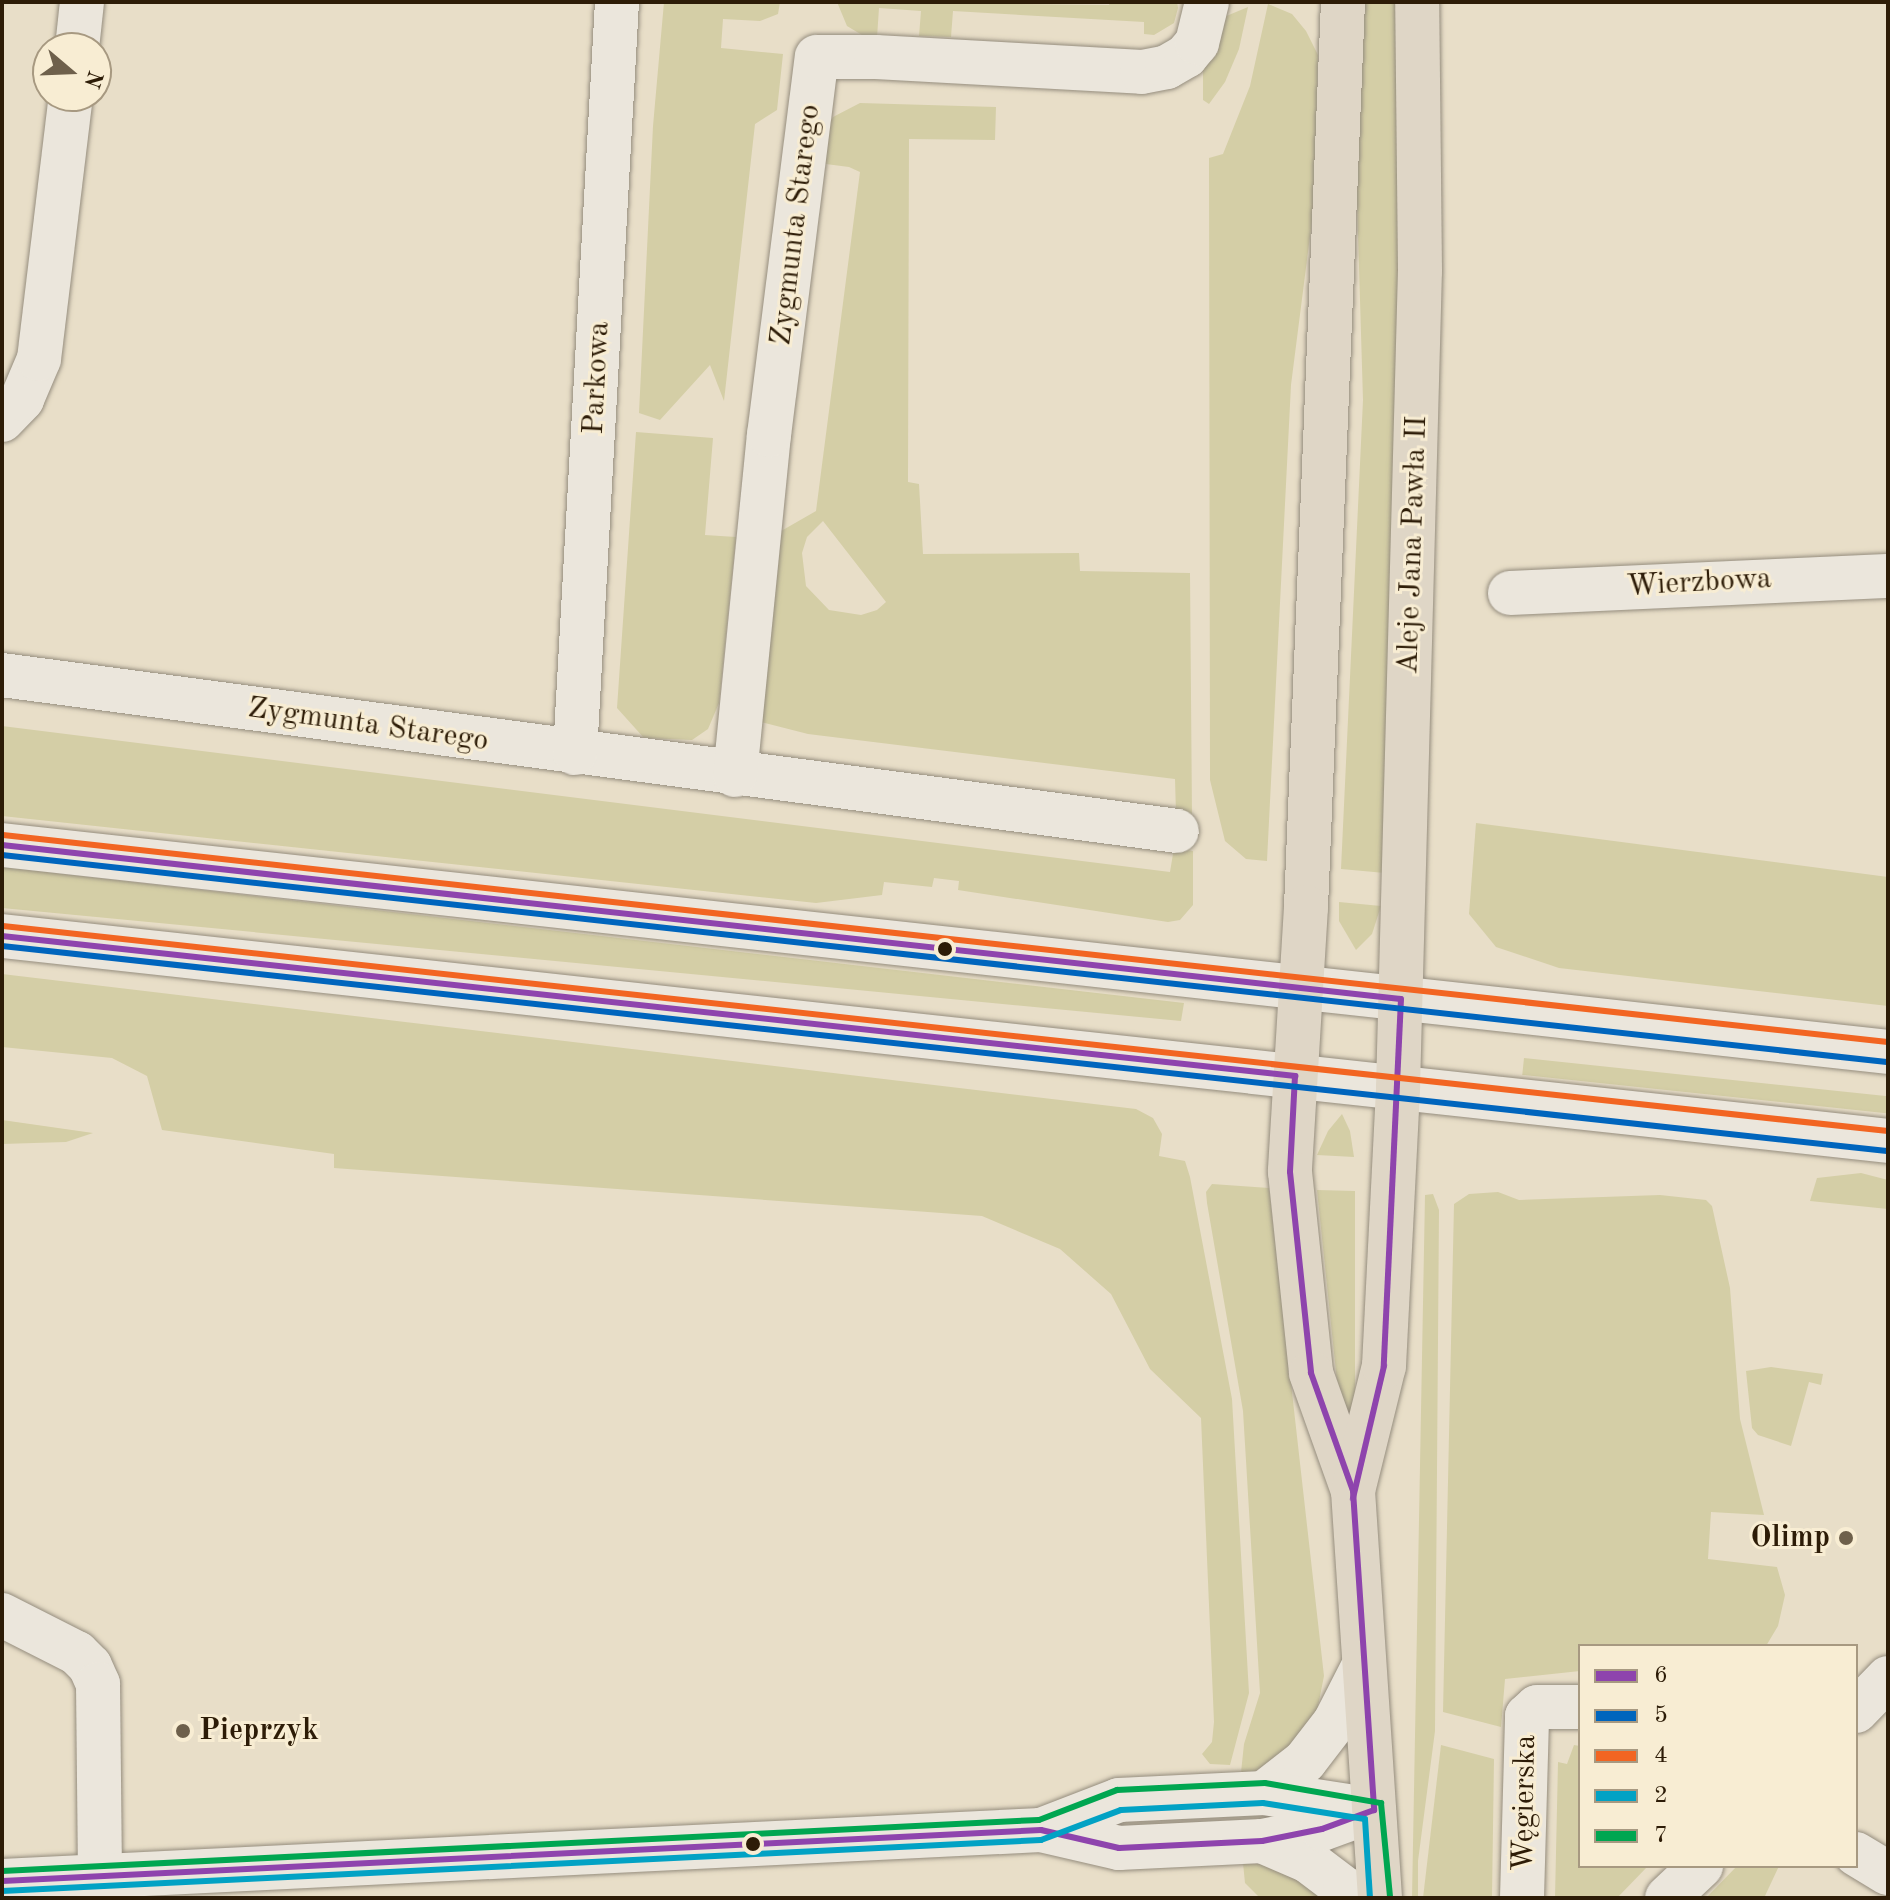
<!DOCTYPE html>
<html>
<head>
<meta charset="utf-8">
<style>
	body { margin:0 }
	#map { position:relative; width:1890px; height:1900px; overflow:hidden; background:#e8dec8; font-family:"Old Standard TT",serif }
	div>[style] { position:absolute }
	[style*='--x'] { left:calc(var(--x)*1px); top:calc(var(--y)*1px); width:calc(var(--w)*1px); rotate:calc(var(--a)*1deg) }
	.green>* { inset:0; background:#d4cea6; transform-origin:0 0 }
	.roads { filter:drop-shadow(0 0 2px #958d7e) drop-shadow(0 0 2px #958d7e) }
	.minor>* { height:44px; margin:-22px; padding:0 22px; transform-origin:22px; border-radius:22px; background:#ebe6dc }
	.tertiary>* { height:44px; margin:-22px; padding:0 22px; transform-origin:22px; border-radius:22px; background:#ebe6dc }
	.secondary>* { height:44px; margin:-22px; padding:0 22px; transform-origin:22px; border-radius:22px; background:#ebe6dc }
	.primary>* { height:44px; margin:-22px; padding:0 22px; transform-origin:22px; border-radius:22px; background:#dfd6c6 }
	.bus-1>* { height:6px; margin:-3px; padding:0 3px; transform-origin:3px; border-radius:3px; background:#8e44ad }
	.bus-2>* { height:6px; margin:-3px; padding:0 3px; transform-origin:3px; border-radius:3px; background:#0065bd }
	.bus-3>* { height:6px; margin:-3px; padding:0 3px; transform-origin:3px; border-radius:3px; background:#f26522 }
	.bus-4>* { height:6px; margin:-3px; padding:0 3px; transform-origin:3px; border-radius:3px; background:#02a2c4 }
	.bus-5>* { height:6px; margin:-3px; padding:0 3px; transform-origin:3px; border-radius:3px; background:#00a651 }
	.dots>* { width:22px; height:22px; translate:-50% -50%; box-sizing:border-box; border:4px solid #f8edd3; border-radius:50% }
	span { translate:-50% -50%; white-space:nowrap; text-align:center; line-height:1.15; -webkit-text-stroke:6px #f8edd3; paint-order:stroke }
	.street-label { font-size:30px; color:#2d1c07 }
	.poi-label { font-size:30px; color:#2d1c07; font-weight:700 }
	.right { translate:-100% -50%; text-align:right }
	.left { translate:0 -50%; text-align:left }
	.frame { position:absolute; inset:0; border:4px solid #2d1c07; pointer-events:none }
	.legend { position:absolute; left:1578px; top:1644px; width:280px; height:224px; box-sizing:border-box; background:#f8edd3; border:2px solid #a79981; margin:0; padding:10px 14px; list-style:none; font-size:24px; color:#2d1c07 }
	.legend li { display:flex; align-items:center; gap:16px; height:40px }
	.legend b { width:40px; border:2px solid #a79981 }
	.north { position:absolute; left:32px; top:32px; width:80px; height:80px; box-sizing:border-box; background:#f8edd3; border:2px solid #a79981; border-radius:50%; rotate:109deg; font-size:22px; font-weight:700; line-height:32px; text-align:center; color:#2d1c07 }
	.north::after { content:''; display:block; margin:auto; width:28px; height:36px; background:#6e604b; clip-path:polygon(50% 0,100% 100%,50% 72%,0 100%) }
</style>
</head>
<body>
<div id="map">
	<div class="green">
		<i style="clip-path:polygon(664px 2px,780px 2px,778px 14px,760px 21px,723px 19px,721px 48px,783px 54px,777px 110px,755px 124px,724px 401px,710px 365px,660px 420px,639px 413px,653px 126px)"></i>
		<i style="clip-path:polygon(837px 2px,1109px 5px,1110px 2px,1177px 2px,1178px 8px,1174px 23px,1154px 35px,1144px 34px,1144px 22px,953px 11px,951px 37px,919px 36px,921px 11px,879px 8px,877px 38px,867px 38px,847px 26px)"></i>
		<i style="clip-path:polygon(1363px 2px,1400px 2px,1399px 562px,1385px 873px,1341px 869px,1363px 400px,1356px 166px)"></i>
		<i style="clip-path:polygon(1268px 4px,1292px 14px,1306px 31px,1318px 55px,1314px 205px,1291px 385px,1267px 861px,1246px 859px,1225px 841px,1210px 780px,1209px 158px,1223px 154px,1250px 86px)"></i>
		<i style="clip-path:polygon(1248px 7px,1239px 49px,1225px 82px,1209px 104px,1203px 100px,1203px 58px,1224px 17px)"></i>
		<i style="clip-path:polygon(evenodd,860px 103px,996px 107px,995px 140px,909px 139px,908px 482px,919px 484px,923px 554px,1079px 553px,1080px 571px,1190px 573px,1192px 816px,1176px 814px,1175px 779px,808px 734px,742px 717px,757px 545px,816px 511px,860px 172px,849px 167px,818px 163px,825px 130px,833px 117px,860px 103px,823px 521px,886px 602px,877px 610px,861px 615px,829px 610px,806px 586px,802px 553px,807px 537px,823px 521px)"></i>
		<i style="clip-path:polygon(636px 432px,713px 438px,705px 535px,736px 537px,719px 703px,708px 729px,692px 740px,644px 738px,617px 708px)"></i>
		<i style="clip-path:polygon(2px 726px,1170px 872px,1174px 848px,1193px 851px,1193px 905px,1180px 920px,1168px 922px,958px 890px,959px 881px,934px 878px,932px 887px,884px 882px,882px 895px,816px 903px,2px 816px)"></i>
		<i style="clip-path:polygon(1476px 823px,1888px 877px,1888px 1006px,1559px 968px,1496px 947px,1469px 914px)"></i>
		<i style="clip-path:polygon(2px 867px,1184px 1003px,1181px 1021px,2px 908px)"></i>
		<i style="clip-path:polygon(1339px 902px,1381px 906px,1372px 934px,1356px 950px,1339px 921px)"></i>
		<i style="clip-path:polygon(2px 974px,1136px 1109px,1153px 1118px,1162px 1134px,1159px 1156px,1185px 1161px,1190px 1177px,1232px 1399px,1249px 1693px,1230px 1765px,1210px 1764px,1202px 1754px,1212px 1742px,1214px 1722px,1201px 1418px,1150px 1369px,1111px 1294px,1060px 1249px,982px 1216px,334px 1168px,334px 1154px,162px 1130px,147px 1076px,112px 1058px,2px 1047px)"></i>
		<i style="left:1524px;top:1058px;width:366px;height:17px;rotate:6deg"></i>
		<i style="clip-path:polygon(1342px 1114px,1350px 1131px,1354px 1157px,1317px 1155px,1328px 1131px)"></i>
		<i style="clip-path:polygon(2px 1120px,93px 1133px,66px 1142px,2px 1144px)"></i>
		<i style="clip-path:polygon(1861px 1173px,1888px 1180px,1888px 1209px,1810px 1201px,1817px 1178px)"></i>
		<i style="clip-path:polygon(1212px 1184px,1269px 1188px,1324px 1676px,1316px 1716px,1282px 1763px,1240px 1782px,1244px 1744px,1260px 1693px,1243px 1411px,1207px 1203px,1206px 1192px)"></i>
		<i style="clip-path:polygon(1317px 1190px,1355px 1191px,1355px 1408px,1351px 1418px,1340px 1410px)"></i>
		<i style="clip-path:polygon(1498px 1192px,1519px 1200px,1660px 1195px,1706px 1200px,1712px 1206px,1730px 1288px,1740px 1419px,1764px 1515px,1711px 1512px,1708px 1559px,1777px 1567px,1785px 1595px,1778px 1626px,1766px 1646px,1580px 1646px,1580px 1671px,1505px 1679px,1501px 1727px,1443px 1712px,1454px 1204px,1469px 1194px)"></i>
		<i style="clip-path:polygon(1433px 1194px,1439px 1210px,1435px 1731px,1418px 1861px,1418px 1898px,1412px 1898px,1425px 1195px)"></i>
		<i style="clip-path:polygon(1771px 1367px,1823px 1374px,1821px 1385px,1809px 1382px,1791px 1446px,1758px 1435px,1752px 1428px,1746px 1371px)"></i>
		<i style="clip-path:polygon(1441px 1745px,1494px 1759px,1492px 1898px,1423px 1898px)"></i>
		<i style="clip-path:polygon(1574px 1745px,1580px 1746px,1580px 1866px,1648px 1866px,1617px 1898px,1555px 1898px,1558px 1762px,1567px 1764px)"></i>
		<i style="clip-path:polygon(1243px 1863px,1275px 1865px,1327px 1898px,1260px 1898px,1245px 1883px)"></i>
		<i style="clip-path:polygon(1737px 1866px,1779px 1866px,1764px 1898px,1706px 1898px)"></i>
	</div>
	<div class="roads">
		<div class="minor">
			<i style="--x:77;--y:48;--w:46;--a:-83.8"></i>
			<i style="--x:2;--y:420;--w:29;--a:-46"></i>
			<i style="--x:22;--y:399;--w:43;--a:-67"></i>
			<i style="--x:39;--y:359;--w:265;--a:-83.1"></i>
			<i style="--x:1510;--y:593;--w:378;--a:-2.6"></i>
			<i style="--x:2;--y:675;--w:1185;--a:7.56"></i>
			<i style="--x:575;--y:753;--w:752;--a:-86.8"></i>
			<i style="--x:735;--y:775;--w:342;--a:-84.3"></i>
			<i style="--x:769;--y:435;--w:381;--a:-82.8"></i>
			<i style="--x:817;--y:57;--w:59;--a:0"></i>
			<i style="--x:876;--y:57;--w:266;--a:3.2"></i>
			<i style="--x:1142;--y:72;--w:25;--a:-11"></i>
			<i style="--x:1167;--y:67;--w:22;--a:-30"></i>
			<i style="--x:1186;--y:56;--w:17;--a:-50"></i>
			<i style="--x:1197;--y:43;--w:42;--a:-76.3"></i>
			<i style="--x:2;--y:1615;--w:84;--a:26.9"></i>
			<i style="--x:77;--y:1653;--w:18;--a:45"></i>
			<i style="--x:90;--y:1666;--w:20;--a:66"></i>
			<i style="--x:98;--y:1684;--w:193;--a:89.4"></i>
			<i style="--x:1856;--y:1711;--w:46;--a:-45.9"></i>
			<i style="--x:1856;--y:1854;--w:37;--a:31"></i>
			<i style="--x:1522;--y:1898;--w:182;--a:-88.4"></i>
			<i style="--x:1527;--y:1716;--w:13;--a:-42"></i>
			<i style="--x:1537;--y:1707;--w:43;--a:0"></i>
			<i style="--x:1667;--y:1898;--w:47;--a:-43.3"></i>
		</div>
		<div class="tertiary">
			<i style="--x:1264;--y:1793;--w:52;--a:-38"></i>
			<i style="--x:1305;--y:1761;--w:49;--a:-52.4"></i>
			<i style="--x:1335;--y:1722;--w:64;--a:-63"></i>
			<i style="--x:1041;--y:1830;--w:84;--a:-21"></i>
			<i style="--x:1119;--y:1800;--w:145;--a:-2.8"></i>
			<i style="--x:1264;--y:1793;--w:111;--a:8.8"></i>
			<i style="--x:1262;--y:1841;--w:50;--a:23.5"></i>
			<i style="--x:1308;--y:1861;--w:46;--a:37.1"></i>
			<i style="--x:1345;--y:1889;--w:10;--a:61"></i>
			<i style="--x:2;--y:1881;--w:1040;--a:-2.81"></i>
			<i style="--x:1041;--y:1830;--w:80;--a:13"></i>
			<i style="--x:1119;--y:1848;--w:143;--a:-2.8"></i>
			<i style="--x:1262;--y:1841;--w:61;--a:-11.3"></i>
			<i style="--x:1322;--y:1829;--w:55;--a:-20.1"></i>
		</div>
		<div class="secondary">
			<i style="--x:2;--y:845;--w:1897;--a:6.26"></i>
			<i style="--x:2;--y:936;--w:1897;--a:6.2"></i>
		</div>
		<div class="primary">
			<i style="--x:1343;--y:2;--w:906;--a:92.34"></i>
			<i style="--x:1306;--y:907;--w:265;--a:93.5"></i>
			<i style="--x:1290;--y:1172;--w:202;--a:84"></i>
			<i style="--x:1311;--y:1373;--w:125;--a:70.4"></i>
			<i style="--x:1353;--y:1491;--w:408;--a:86.2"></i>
			<i style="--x:1353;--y:1491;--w:129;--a:-76.1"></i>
			<i style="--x:1384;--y:1366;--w:278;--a:-87.1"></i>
			<i style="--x:1398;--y:1088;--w:817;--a:-88.46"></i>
			<i style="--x:1420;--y:271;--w:269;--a:-90.6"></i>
		</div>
	</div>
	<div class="bus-1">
		<i style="--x:2;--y:845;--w:1407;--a:6.28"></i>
		<i style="--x:1401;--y:999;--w:367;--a:92.7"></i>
		<i style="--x:1384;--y:1366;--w:136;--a:103.2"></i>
		<i style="--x:2;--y:936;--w:1301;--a:6.18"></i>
		<i style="--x:1295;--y:1076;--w:96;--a:93"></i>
		<i style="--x:1290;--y:1172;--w:202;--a:84"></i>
		<i style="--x:1311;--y:1373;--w:125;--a:70.4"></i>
		<i style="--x:1353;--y:1491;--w:320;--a:86.2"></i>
		<i style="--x:1374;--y:1810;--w:55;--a:159.9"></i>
		<i style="--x:1322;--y:1829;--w:61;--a:168.7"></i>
		<i style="--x:1262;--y:1841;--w:143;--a:177.2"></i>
		<i style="--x:1119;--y:1848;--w:80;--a:-167"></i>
		<i style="--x:1041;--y:1830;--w:1040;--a:177.19"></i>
	</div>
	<div class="bus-2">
		<i style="--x:2;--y:855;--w:1896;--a:6.27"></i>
		<i style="--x:2;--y:946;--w:1896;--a:6.21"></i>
	</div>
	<div class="bus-3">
		<i style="--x:3;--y:835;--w:1896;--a:6.27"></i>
		<i style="--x:3;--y:926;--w:1896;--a:6.21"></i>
	</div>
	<div class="bus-4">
		<i style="--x:2;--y:1891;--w:1040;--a:-2.81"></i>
		<i style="--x:1041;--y:1840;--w:85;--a:-20.6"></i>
		<i style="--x:1121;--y:1810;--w:142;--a:-2.8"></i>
		<i style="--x:1263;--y:1803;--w:103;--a:8.9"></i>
		<i style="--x:1365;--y:1819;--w:79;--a:86.4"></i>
	</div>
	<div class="bus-5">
		<i style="--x:2;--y:1871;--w:1038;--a:-2.82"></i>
		<i style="--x:1039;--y:1820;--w:84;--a:-21"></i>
		<i style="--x:1117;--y:1790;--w:148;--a:-2.7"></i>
		<i style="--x:1265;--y:1783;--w:118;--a:9.8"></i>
		<i style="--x:1381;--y:1803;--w:94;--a:84.5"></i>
	</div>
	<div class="dots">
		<i style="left:945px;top:949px;background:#2d1c07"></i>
		<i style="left:1846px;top:1538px;background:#6e604b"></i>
		<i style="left:183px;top:1731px;background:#6e604b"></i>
		<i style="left:753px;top:1844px;background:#2d1c07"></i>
	</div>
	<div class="street-label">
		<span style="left:796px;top:225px;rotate:-83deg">Zygmunta Starego</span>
		<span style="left:597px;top:378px;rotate:-87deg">Parkowa</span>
		<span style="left:1413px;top:545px;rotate:-88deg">Aleje Jana Pawła II</span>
		<span style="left:1699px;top:583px;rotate:-3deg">Wierzbowa</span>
		<span style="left:368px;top:725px;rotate:8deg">Zygmunta Starego</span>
		<span style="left:1525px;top:1803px;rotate:-89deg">Węgierska</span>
	</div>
	<div class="poi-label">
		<span class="right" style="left:1830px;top:1538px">Olimp</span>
		<span class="left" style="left:199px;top:1731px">Pieprzyk</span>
	</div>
	<div class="frame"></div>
	<ul class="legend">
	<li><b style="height:10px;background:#8e44ad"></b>6</li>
	<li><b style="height:10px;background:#0065bd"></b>5</li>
	<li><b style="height:10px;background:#f26522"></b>4</li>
	<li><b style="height:10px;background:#02a2c4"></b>2</li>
	<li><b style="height:10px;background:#00a651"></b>7</li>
	</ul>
	<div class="north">N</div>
</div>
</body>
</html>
